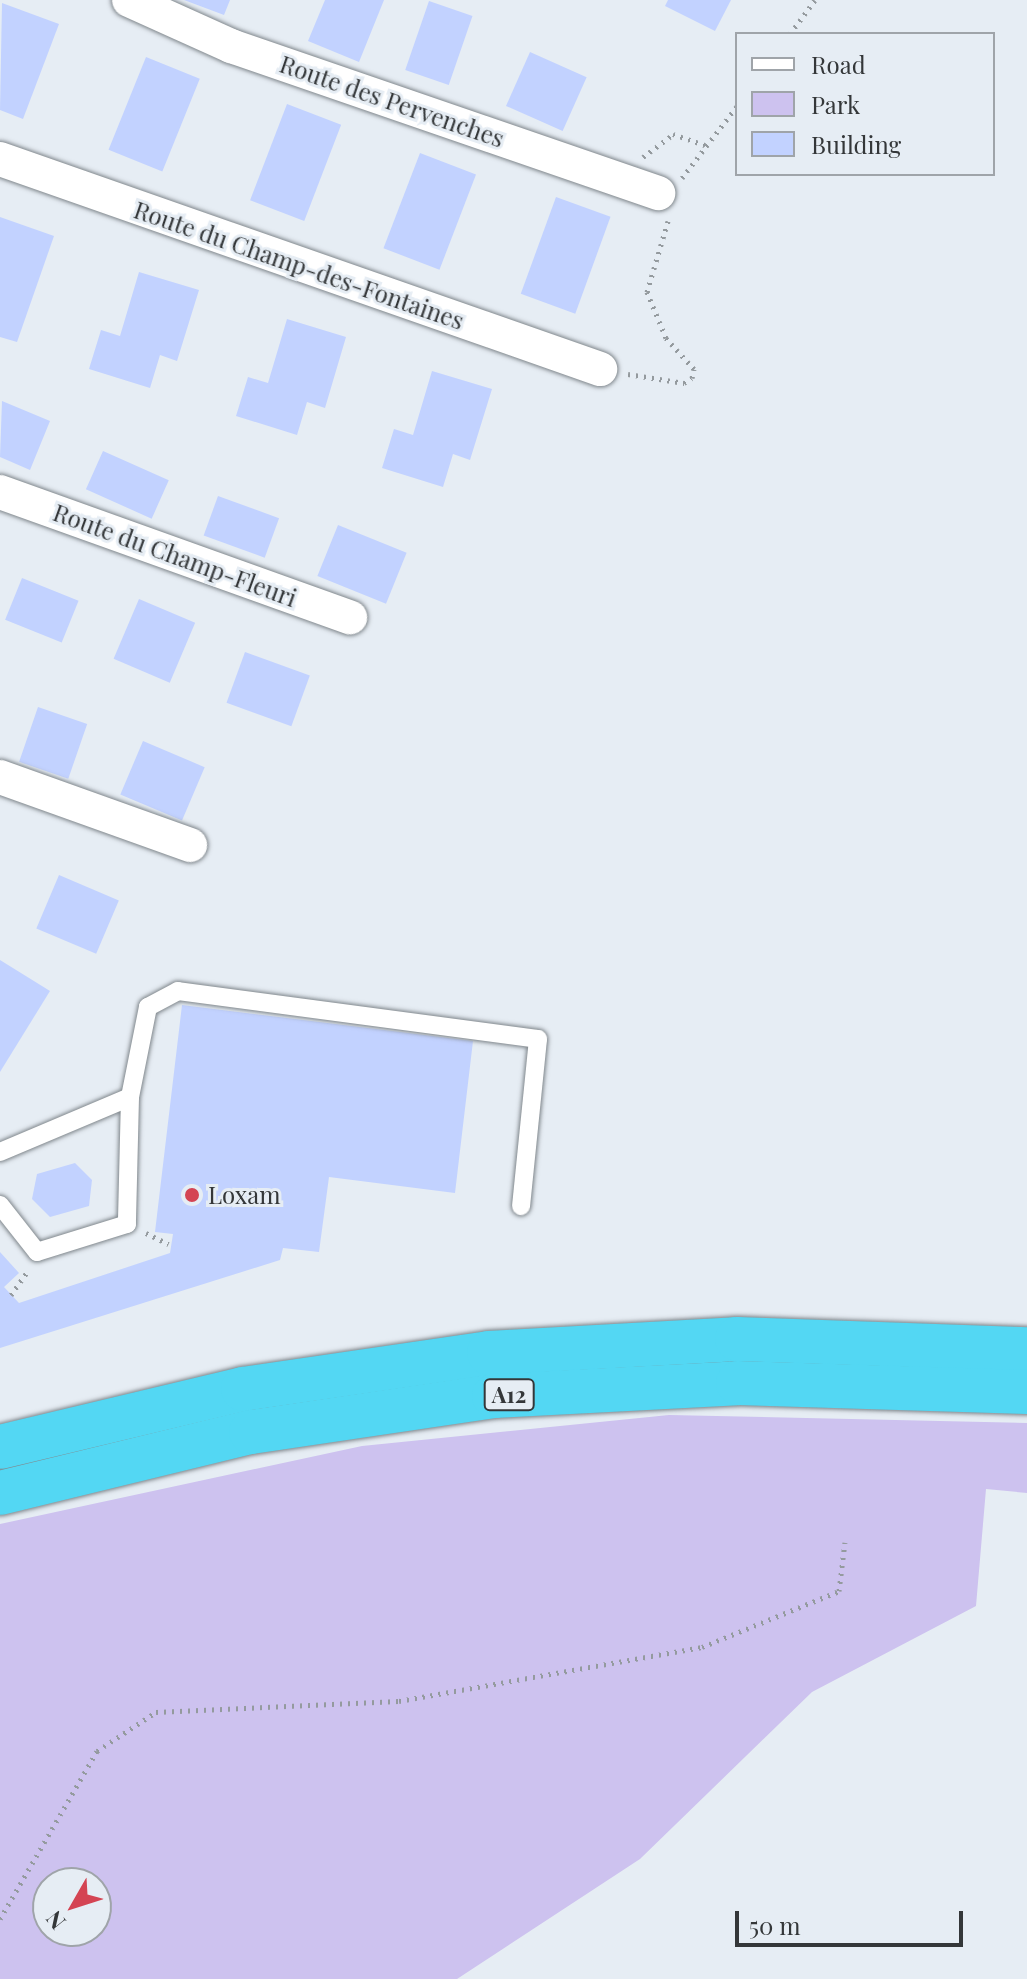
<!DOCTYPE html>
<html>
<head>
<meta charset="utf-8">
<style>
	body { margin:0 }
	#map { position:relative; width:1027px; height:1979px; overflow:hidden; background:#e6edf4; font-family:"Playfair Display",serif }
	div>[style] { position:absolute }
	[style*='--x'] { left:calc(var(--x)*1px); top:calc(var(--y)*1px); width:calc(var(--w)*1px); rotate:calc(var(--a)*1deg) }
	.green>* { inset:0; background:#cdc2ef }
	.building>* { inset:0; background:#c2d2ff; transform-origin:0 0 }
	.path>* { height:5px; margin-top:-2.5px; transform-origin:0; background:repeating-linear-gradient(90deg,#949a9e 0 2px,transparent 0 8px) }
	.roads { filter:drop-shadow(0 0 2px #80878c) drop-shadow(0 0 2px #80878c) }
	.lane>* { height:18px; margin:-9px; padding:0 9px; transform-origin:9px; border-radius:9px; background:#fff }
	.street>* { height:34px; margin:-17px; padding:0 17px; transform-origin:17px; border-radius:17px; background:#fff }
	.highway>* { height:44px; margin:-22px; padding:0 22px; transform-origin:22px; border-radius:22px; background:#53d7f3 }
	.dots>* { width:22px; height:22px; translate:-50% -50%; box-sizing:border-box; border:4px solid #e6edf4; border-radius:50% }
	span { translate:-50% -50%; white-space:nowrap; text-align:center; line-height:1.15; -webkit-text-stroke:6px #e6edf4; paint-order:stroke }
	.shield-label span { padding:2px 6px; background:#e6edf4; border:2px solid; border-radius:6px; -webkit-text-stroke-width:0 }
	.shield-label { font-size:22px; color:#343739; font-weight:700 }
	.street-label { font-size:24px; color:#343739 }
	.poi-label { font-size:24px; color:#343739 }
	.left { translate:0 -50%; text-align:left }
	.legend { position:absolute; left:735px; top:32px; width:260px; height:144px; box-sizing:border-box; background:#e6edf4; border:2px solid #9fa4a9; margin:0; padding:10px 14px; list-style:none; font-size:24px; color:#343739 }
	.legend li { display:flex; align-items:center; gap:16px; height:40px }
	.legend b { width:40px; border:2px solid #9fa4a9 }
	.north { position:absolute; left:32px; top:1867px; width:80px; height:80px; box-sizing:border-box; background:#e6edf4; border:2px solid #9fa4a9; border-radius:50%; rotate:231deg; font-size:22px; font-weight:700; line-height:32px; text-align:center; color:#343739 }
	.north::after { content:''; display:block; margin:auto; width:28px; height:36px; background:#d44453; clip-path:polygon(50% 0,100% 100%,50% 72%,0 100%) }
	.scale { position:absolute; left:735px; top:1911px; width:228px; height:36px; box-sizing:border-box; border:4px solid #343739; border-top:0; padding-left:10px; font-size:24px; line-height:28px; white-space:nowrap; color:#343739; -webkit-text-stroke:6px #e6edf4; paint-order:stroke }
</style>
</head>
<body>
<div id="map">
	<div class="green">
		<i style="clip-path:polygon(evenodd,669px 1415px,1027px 1423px,1027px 1493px,986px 1489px,976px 1606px,812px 1692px,640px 1859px,457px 1979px,0 1979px,0 1524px,362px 1446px,669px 1415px,96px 1883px,96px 1931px,48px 1931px,48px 1883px,96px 1883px)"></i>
	</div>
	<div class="building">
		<i style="clip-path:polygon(184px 0,230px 0,224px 15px)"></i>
		<i style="clip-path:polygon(325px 0,384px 0,359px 62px,308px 41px)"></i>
		<i style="clip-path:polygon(668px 0,731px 0,715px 31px,665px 6px)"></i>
		<i style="left:429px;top:1px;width:46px;height:73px;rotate:19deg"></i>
		<i style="clip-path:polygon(2px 3px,59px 24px,23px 119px,0 110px)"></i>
		<i style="left:530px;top:52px;width:62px;height:59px;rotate:24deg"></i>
		<i style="left:146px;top:57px;width:58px;height:100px;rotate:22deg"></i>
		<i style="left:287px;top:104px;width:58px;height:103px;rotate:21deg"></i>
		<i style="left:420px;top:153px;width:60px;height:102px;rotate:21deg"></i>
		<i style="left:556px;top:197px;width:58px;height:103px;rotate:20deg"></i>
		<i style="clip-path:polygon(0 217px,54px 236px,17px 342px,0 337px)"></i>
		<i style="clip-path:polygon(139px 272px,199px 290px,177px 361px,160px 355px,150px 388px,89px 369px,101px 330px,120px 336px)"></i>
		<i style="clip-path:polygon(287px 319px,346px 337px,325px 408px,307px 402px,297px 435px,236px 416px,248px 377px,268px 383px)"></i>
		<i style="clip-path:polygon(432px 371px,492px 389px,470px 460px,453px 454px,443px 487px,382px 468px,394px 429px,413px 435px)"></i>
		<i style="clip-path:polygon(2px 401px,50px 421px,30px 470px,0 457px)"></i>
		<i style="left:103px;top:451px;width:72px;height:42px;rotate:24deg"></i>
		<i style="left:218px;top:496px;width:65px;height:42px;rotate:20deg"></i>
		<i style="left:338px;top:525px;width:74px;height:55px;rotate:22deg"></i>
		<i style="left:22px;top:578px;width:61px;height:45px;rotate:22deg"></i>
		<i style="left:139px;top:599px;width:61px;height:65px;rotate:23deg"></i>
		<i style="left:245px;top:652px;width:69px;height:54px;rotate:20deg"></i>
		<i style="left:38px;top:707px;width:52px;height:58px;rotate:19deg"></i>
		<i style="left:143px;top:741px;width:67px;height:58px;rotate:23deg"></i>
		<i style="left:59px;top:875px;width:65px;height:58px;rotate:23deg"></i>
		<i style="clip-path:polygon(0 960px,50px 991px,0 1072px)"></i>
		<i style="clip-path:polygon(182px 1005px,473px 1041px,455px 1193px,329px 1177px,319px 1252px,283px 1248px,280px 1260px,0 1348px,0 1252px,19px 1273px,4px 1287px,19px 1303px,170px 1253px,173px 1234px,155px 1232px)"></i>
		<i style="clip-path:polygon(75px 1163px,92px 1180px,89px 1206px,50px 1217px,32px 1199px,37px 1174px)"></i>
	</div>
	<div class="path">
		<i style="--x:790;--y:34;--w:42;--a:-53.7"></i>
		<i style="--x:643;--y:157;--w:38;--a:-37"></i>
		<i style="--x:673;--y:134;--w:34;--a:19"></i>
		<i style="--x:682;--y:178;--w:91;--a:-52.6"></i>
		<i style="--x:628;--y:374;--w:57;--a:9.1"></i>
		<i style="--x:684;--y:383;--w:9;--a:-32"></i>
		<i style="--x:692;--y:378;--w:9;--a:-77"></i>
		<i style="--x:694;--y:369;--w:42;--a:-132.1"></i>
		<i style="--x:666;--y:338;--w:50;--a:-112.4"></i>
		<i style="--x:647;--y:292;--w:74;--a:-73.5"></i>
		<i style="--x:146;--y:1233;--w:25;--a:26"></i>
		<i style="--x:11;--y:1295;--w:29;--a:-55"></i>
		<i style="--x:0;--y:1919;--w:194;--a:-60"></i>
		<i style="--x:97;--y:1751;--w:71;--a:-33.5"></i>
		<i style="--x:156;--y:1712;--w:243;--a:-2.6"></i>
		<i style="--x:399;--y:1701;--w:308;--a:-10.1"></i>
		<i style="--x:702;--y:1647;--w:148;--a:-22.2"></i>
		<i style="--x:839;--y:1591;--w:49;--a:-83"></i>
	</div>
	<div class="roads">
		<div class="lane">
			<i style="--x:130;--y:1097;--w:92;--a:-78.7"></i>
			<i style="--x:148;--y:1007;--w:34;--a:-28"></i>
			<i style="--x:178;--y:991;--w:363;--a:7.6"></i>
			<i style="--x:538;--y:1039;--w:168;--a:95.8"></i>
			<i style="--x:0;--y:1152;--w:141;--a:-22.9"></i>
			<i style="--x:130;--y:1097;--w:127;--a:91.4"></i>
			<i style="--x:127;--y:1224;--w:94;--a:162.7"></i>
			<i style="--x:37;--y:1252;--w:60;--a:-128.2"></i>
		</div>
		<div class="street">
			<i style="--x:129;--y:0;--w:112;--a:24.3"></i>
			<i style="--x:231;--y:46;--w:452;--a:19"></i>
			<i style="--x:0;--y:159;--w:636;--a:19.29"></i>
			<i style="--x:0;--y:492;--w:372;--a:19.7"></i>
			<i style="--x:0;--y:777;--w:202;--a:19.7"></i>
		</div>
		<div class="highway">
			<i style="--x:0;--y:1447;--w:250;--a:-13.4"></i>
			<i style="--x:243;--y:1389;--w:249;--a:-8.3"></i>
			<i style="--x:489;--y:1353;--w:248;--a:-3.2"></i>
			<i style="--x:737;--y:1339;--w:290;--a:2"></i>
			<i style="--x:0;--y:1493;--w:258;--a:-13.7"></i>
			<i style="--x:251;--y:1432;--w:246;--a:-8.4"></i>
			<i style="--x:494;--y:1396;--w:244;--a:-3"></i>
			<i style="--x:738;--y:1383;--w:289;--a:1.8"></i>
		</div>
	</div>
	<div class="dots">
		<i style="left:192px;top:1195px;background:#d44453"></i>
	</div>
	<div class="shield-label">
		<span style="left:509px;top:1395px">A12</span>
	</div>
	<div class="street-label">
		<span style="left:392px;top:101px;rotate:19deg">Route des Pervenches</span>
		<span style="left:299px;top:265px;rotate:19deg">Route du Champ-des-Fontaines</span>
		<span style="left:175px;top:555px;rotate:20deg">Route du Champ-Fleuri</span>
	</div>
	<div class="poi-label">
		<span class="left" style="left:208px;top:1195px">Loxam</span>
	</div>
	<ul class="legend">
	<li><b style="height:10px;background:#fff"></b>Road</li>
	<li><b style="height:22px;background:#cdc2ef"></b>Park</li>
	<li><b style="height:22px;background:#c2d2ff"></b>Building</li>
	</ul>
	<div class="north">N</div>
	<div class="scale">50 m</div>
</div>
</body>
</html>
